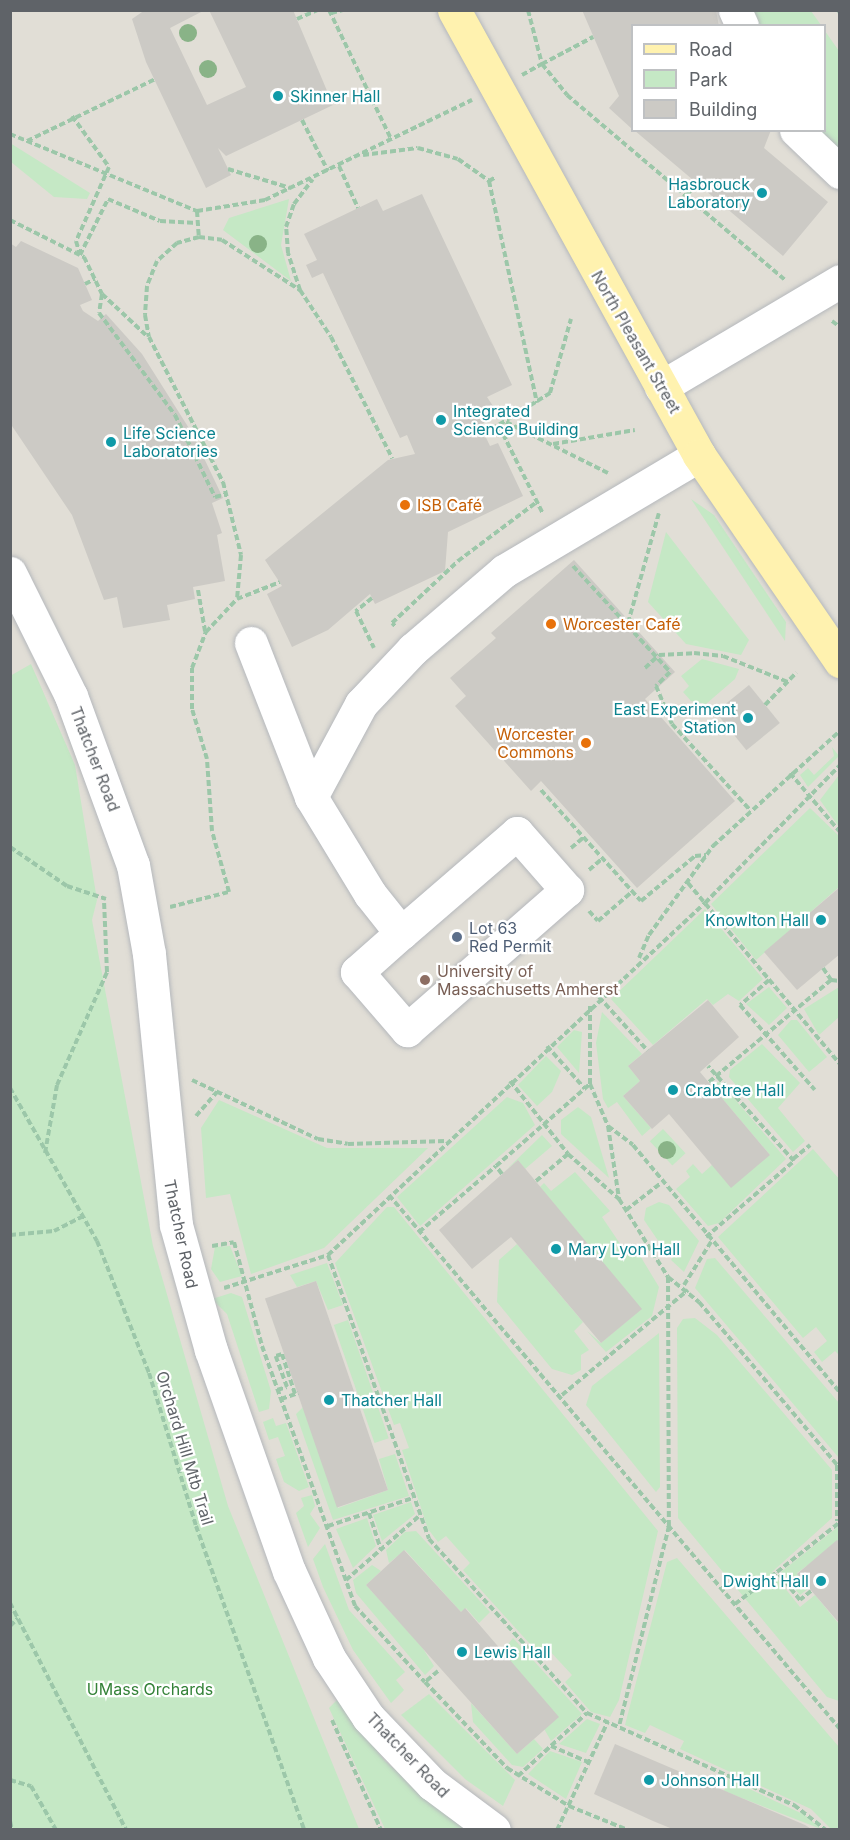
<!DOCTYPE html>
<html>
<head>
<meta charset="utf-8">
<style>
	body { margin:0 }
	#map { position:relative; width:850px; height:1840px; overflow:hidden; background:#f1efe8; font-family:Inter,sans-serif }
	div>[style] { position:absolute }
	[style*='--x'] { left:calc(var(--x)*1px); top:calc(var(--y)*1px); width:calc(var(--w)*1px); rotate:calc(var(--a)*1deg) }
	.education>* { inset:0; background:#e1ded6 }
	.green>* { inset:0; background:#c5e8c5; transform-origin:0 0 }
	.building>* { inset:0; background:#cccac5; transform-origin:0 0 }
	.path>* { height:4px; margin-top:-2px; transform-origin:0; background:repeating-linear-gradient(90deg,#9cc7a9 0 6px,transparent 0 9px) }
	.roads { filter:drop-shadow(0 0 2px #b5b8bc) drop-shadow(0 0 2px #b5b8bc) }
	.minor>* { height:33px; margin:-16.5px; padding:0 16.5px; transform-origin:16.5px; border-radius:16.5px; background:#fff }
	.major>* { height:33px; margin:-16.5px; padding:0 16.5px; transform-origin:16.5px; border-radius:16.5px; background:#fff2af }
	.trees>* { width:18px; height:18px; margin:-9px; border-radius:50%; background:#89b387 }
	.dots>* { width:16px; height:16px; translate:-50% -50%; box-sizing:border-box; border:3px solid #fff; border-radius:50% }
	span { translate:-50% -50%; white-space:nowrap; text-align:center; line-height:1.15; -webkit-text-stroke:4.5px #fff; paint-order:stroke }
	.culture-label { font-size:16px; color:#0d838f }
	.left { translate:0 -50%; text-align:left }
	.right { translate:-100% -50%; text-align:right }
	.street-label { font-size:16px; color:#5f6368 }
	.food-label { font-size:16px; color:#c56008 }
	.service-label { font-size:16px; color:#4e5e75 }
	.education-label { font-size:16px; color:#785e54 }
	.park-label { font-size:16px; color:#348238 }
	.frame { position:absolute; inset:0; border:12px solid #5f6368; pointer-events:none }
	.legend { position:absolute; left:631px; top:24px; width:195px; height:108px; box-sizing:border-box; background:#fff; border:2px solid #bfc1c3; margin:0; padding:8px 10px; list-style:none; font-size:18px; color:#5f6368 }
	.legend li { display:flex; align-items:center; gap:12px; height:30px }
	.legend b { width:30px; border:2px solid #bfc1c3 }
</style>
</head>
<body>
<div id="map">
	<div class="education">
		<i style="clip-path:polygon(evenodd,11px 11px,839px 11px,839px 1829px,11px 1829px,11px 11px,632px 26px,824px 26px,824px 130px,632px 130px,632px 26px)"></i>
	</div>
	<div class="green">
		<i style="clip-path:polygon(746px 11px,811px 11px,821px 25px,753px 25px)"></i>
		<i style="clip-path:polygon(825px 31px,839px 51px,839px 159px,809px 131px,824px 130px)"></i>
		<i style="clip-path:polygon(10px 143px,90px 193px,87px 199px,54px 197px,11px 162px)"></i>
		<i style="clip-path:polygon(289px 199px,281px 245px,291px 281px,223px 230px,229px 218px)"></i>
		<i style="clip-path:polygon(691px 499px,714px 515px,786px 622px,785px 641px)"></i>
		<i style="clip-path:polygon(666px 532px,749px 640px,741px 655px,686px 644px,648px 602px)"></i>
		<i style="clip-path:polygon(702px 659px,739px 669px,735px 679px,706px 704px,691px 701px,683px 692px,689px 686px,681px 676px)"></i>
		<i style="clip-path:polygon(31px 664px,75px 765px,97px 900px,92px 920px,153px 1246px,228px 1506px,359px 1829px,11px 1829px,10px 676px)"></i>
		<i style="clip-path:polygon(832px 747px,839px 756px,808px 787px,800px 775px,808px 768px,814px 775px,834px 756px)"></i>
		<i style="clip-path:polygon(839px 775px,839px 827px,820px 800px)"></i>
		<i style="clip-path:polygon(810px 808px,839px 836px,839px 887px,756px 960px,711px 904px)"></i>
		<i style="clip-path:polygon(705px 909px,763px 979px,739px 1001px,728px 994px,713px 1005px,707px 999px,653px 1045px,611px 999px)"></i>
		<i style="clip-path:polygon(769px 987px,787px 1008px,769px 1025px,746px 1004px)"></i>
		<i style="clip-path:polygon(839px 987px,839px 1017px,819px 1035px,804px 1009px)"></i>
		<i style="clip-path:polygon(602px 1012px,642px 1054px,628px 1066px,640px 1081px,623px 1096px,651px 1128px,642px 1136px,617px 1102px,608px 1108px,603px 1099px,596px 1043px)"></i>
		<i style="clip-path:polygon(791px 1020px,797px 1020px,827px 1057px,809px 1072px,778px 1035px)"></i>
		<i style="clip-path:polygon(574px 1030px,582px 1032px,579px 1073px,557px 1047px)"></i>
		<i style="clip-path:polygon(762px 1044px,800px 1083px,778px 1108px,805px 1141px,793px 1152px,729px 1077px,730px 1070px)"></i>
		<i style="clip-path:polygon(546px 1056px,561px 1071px,552px 1092px,537px 1106px,518px 1085px)"></i>
		<i style="clip-path:polygon(720px 1082px,786px 1159px,719px 1223px,708px 1226px,676px 1189px,690px 1177px,686px 1171px,693px 1164px,702px 1174px,712px 1165px,770px 1155px,710px 1084px)"></i>
		<i style="clip-path:polygon(507px 1097px,523px 1103px,535px 1125px,420px 1226px,397px 1197px)"></i>
		<i style="clip-path:polygon(219px 1100px,327px 1148px,428px 1148px,324px 1248px,251px 1274px,230px 1194px,206px 1198px,201px 1128px)"></i>
		<i style="clip-path:polygon(578px 1107px,591px 1117px,609px 1178px,561px 1134px,561px 1120px)"></i>
		<i style="left:663px;top:1129px;width:33px;height:18px;rotate:47deg"></i>
		<i style="clip-path:polygon(542px 1135px,552px 1146px,525px 1169px,518px 1160px,504px 1172px)"></i>
		<i style="clip-path:polygon(813px 1149px,840px 1180px,839px 1355px,835px 1351px,822px 1362px,814px 1352px,827px 1341px,816px 1327px,803px 1338px,718px 1237px)"></i>
		<i style="clip-path:polygon(575px 1172px,610px 1211px,602px 1217px,627px 1254px,636px 1249px,659px 1287px,652px 1316px,606px 1352px,587px 1331px,601px 1343px,641px 1309px,540px 1187px,544px 1183px,551px 1191px)"></i>
		<i style="clip-path:polygon(659px 1202px,669px 1205px,699px 1241px,684px 1272px,671px 1260px,680px 1243px,661px 1245px,644px 1220px,646px 1208px)"></i>
		<i style="clip-path:polygon(387px 1207px,394px 1207px,658px 1531px,619px 1700px,610px 1717px,591px 1712px,565px 1682px,572px 1675px,547px 1648px,540px 1655px,463px 1570px,470px 1563px,446px 1536px,438px 1542px,428px 1529px,402px 1450px,409px 1448px,400px 1423px,394px 1425px,335px 1263px)"></i>
		<i style="clip-path:polygon(517px 1244px,583px 1322px,574px 1331px,589px 1350px,581px 1355px,581px 1370px,572px 1375px,552px 1369px,497px 1302px,499px 1260px)"></i>
		<i style="clip-path:polygon(230px 1246px,242px 1276px,220px 1282px,211px 1269px,215px 1247px)"></i>
		<i style="clip-path:polygon(715px 1258px,839px 1403px,839px 1458px,695px 1288px,707px 1259px)"></i>
		<i style="clip-path:polygon(327px 1263px,343px 1305px,328px 1310px,316px 1281px,297px 1287px,290px 1275px)"></i>
		<i style="clip-path:polygon(231px 1293px,242px 1297px,271px 1391px,269px 1409px,259px 1412px,227px 1314px,212px 1299px)"></i>
		<i style="clip-path:polygon(695px 1318px,717px 1335px,832px 1470px,832px 1518px,772px 1572px,800px 1607px,815px 1595px,839px 1624px,839px 1701px,827px 1697px,678px 1518px,677px 1328px,683px 1319px)"></i>
		<i style="left:348px;top:1320px;width:125px;height:15px;rotate:71deg"></i>
		<i style="clip-path:polygon(659px 1333px,660px 1487px,656px 1492px,586px 1405px,592px 1386px)"></i>
		<i style="clip-path:polygon(303px 1407px,338px 1508px,388px 1490px,379px 1459px,395px 1454px,409px 1496px,333px 1520px,296px 1414px)"></i>
		<i style="clip-path:polygon(273px 1418px,276px 1426px,286px 1423px,309px 1487px,299px 1491px,284px 1482px,276px 1459px,285px 1456px,278px 1437px,269px 1440px,263px 1422px)"></i>
		<i style="clip-path:polygon(312px 1495px,315px 1506px,310px 1514px,320px 1528px,308px 1547px,296px 1513px,304px 1506px,301px 1498px)"></i>
		<i style="clip-path:polygon(411px 1502px,415px 1514px,382px 1541px,373px 1515px)"></i>
		<i style="clip-path:polygon(367px 1518px,376px 1546px,353px 1568px,336px 1529px)"></i>
		<i style="clip-path:polygon(839px 1526px,839px 1542px,797px 1573px,809px 1588px,800px 1595px,781px 1572px)"></i>
		<i style="clip-path:polygon(416px 1531px,490px 1612px,479px 1623px,466px 1608px,461px 1612px,405px 1550px,389px 1563px,386px 1550px,405px 1532px)"></i>
		<i style="clip-path:polygon(325px 1544px,349px 1610px,405px 1672px,396px 1680px,404px 1690px,391px 1703px,353px 1650px,323px 1587px,313px 1559px)"></i>
		<i style="clip-path:polygon(677px 1558px,839px 1747px,839px 1829px,831px 1829px,811px 1809px,680px 1749px,684px 1741px,650px 1725px,645px 1733px,625px 1725px,667px 1562px)"></i>
		<i style="clip-path:polygon(372px 1565px,381px 1571px,366px 1585px,422px 1647px,434px 1666px,425px 1675px,356px 1593px,353px 1580px)"></i>
		<i style="clip-path:polygon(513px 1638px,582px 1714px,551px 1741px,501px 1653px)"></i>
		<i style="clip-path:polygon(429px 1694px,515px 1780px,503px 1806px,465px 1779px,401px 1715px)"></i>
		<i style="clip-path:polygon(337px 1700px,385px 1761px,464px 1829px,385px 1829px,329px 1708px)"></i>
		<i style="clip-path:polygon(471px 1703px,517px 1754px,534px 1739px,543px 1749px,523px 1767px,512px 1765px,473px 1722px)"></i>
		<i style="clip-path:polygon(587px 1719px,600px 1724px,586px 1753px,559px 1744px)"></i>
		<i style="clip-path:polygon(550px 1751px,582px 1762px,566px 1799px,528px 1774px)"></i>
		<i style="clip-path:polygon(728px 1779px,805px 1815px,821px 1829px,724px 1791px)"></i>
	</div>
	<div class="building">
		<i style="clip-path:polygon(145px 10px,205px 10px,170px 28px,207px 105px,246px 87px,209px 10px,293px 10px,333px 105px,226px 156px,218px 148px,231px 175px,206px 188px,146px 62px,132px 19px)"></i>
		<i style="clip-path:polygon(582px 10px,716px 10px,719px 26px,632px 26px,632px 129px,609px 108px,619px 96px)"></i>
		<i style="clip-path:polygon(634px 130px,771px 130px,764px 148px,828px 202px,783px 256px)"></i>
		<i style="clip-path:polygon(422px 194px,512px 385px,487px 397px,499px 415px,480px 425px,490px 446px,498px 443px,523px 496px,448px 532px,445px 571px,375px 604px,370px 594px,328px 630px,292px 647px,267px 594px,282px 586px,265px 560px,388px 460px,415px 454px,407px 435px,400px 438px,323px 273px,312px 278px,306px 265px,317px 260px,304px 234px,377px 199px,383px 211px)"></i>
		<i style="clip-path:polygon(21px 241px,78px 268px,92px 300px,80px 305px,83px 311px,98px 321px,106px 314px,142px 354px,192px 433px,223px 498px,212px 503px,222px 533px,217px 535px,225px 581px,193px 587px,195px 599px,167px 605px,170px 620px,123px 628px,117px 597px,104px 600px,72px 515px,10px 423px,10px 243px,16px 247px)"></i>
		<i style="clip-path:polygon(574px 560px,675px 672px,645px 699px,735px 801px,637px 888px,541px 781px,531px 791px,455px 706px,466px 696px,450px 678px,496px 638px,491px 633px)"></i>
		<i style="left:749px;top:685px;width:49px;height:43px;rotate:51deg"></i>
		<i style="clip-path:polygon(840px 887px,840px 954px,797px 990px,764px 952px)"></i>
		<i style="clip-path:polygon(708px 1000px,739px 1037px,700px 1072px,770px 1155px,731px 1188px,669px 1114px,652px 1129px,623px 1096px,640px 1081px,628px 1066px)"></i>
		<i style="clip-path:polygon(518px 1160px,642px 1309px,601px 1343px,511px 1237px,472px 1269px,439px 1230px)"></i>
		<i style="left:316px;top:1281px;width:221px;height:54px;rotate:71deg"></i>
		<i style="clip-path:polygon(837px 1540px,840px 1542px,840px 1624px,797px 1574px)"></i>
		<i style="clip-path:polygon(404px 1550px,461px 1612px,465px 1608px,559px 1717px,517px 1754px,366px 1585px)"></i>
		<i style="clip-path:polygon(615px 1744px,805px 1825px,813px 1830px,675px 1830px,653px 1821px,594px 1794px)"></i>
	</div>
	<div class="path">
		<i style="--x:329;--y:10;--w:143;--a:64.3"></i>
		<i style="--x:528;--y:10;--w:56;--a:75.5"></i>
		<i style="--x:542;--y:64;--w:58;--a:-27.9"></i>
		<i style="--x:838;--y:10;--w:4;--a:56"></i>
		<i style="--x:331;--y:13;--w:12;--a:-14"></i>
		<i style="--x:297;--y:19;--w:22;--a:-24"></i>
		<i style="--x:522;--y:75;--w:23;--a:-29"></i>
		<i style="--x:542;--y:64;--w:40;--a:51"></i>
		<i style="--x:567;--y:95;--w:286;--a:40.3"></i>
		<i style="--x:72;--y:116;--w:63;--a:54"></i>
		<i style="--x:109;--y:167;--w:81;--a:114"></i>
		<i style="--x:76;--y:241;--w:15;--a:74"></i>
		<i style="--x:80;--y:255;--w:63;--a:-63.4"></i>
		<i style="--x:108;--y:199;--w:56;--a:22.9"></i>
		<i style="--x:160;--y:221;--w:37;--a:3"></i>
		<i style="--x:302;--y:120;--w:57;--a:63"></i>
		<i style="--x:10;--y:134;--w:202;--a:22.4"></i>
		<i style="--x:197;--y:211;--w:26;--a:86"></i>
		<i style="--x:199;--y:237;--w:23;--a:7"></i>
		<i style="--x:222;--y:240;--w:93;--a:32.7"></i>
		<i style="--x:300;--y:290;--w:56;--a:56.6"></i>
		<i style="--x:331;--y:337;--w:136;--a:63.2"></i>
		<i style="--x:27;--y:141;--w:142;--a:-25.8"></i>
		<i style="--x:363;--y:155;--w:55;--a:-7.3"></i>
		<i style="--x:418;--y:148;--w:41;--a:15.4"></i>
		<i style="--x:458;--y:159;--w:38;--a:35"></i>
		<i style="--x:489;--y:181;--w:8;--a:-30"></i>
		<i style="--x:339;--y:166;--w:46;--a:65.7"></i>
		<i style="--x:228;--y:169;--w:65;--a:17"></i>
		<i style="--x:489;--y:181;--w:227;--a:77.8"></i>
		<i style="--x:687;--y:195;--w:14;--a:-51"></i>
		<i style="--x:197;--y:211;--w:69;--a:-9.2"></i>
		<i style="--x:265;--y:200;--w:230;--a:-25.8"></i>
		<i style="--x:10;--y:220;--w:83;--a:26.6"></i>
		<i style="--x:84;--y:257;--w:41;--a:64.1"></i>
		<i style="--x:102;--y:294;--w:63;--a:43.1"></i>
		<i style="--x:199;--y:237;--w:23;--a:165"></i>
		<i style="--x:177;--y:243;--w:27;--a:138"></i>
		<i style="--x:157;--y:261;--w:27;--a:112"></i>
		<i style="--x:147;--y:286;--w:29;--a:94"></i>
		<i style="--x:145;--y:315;--w:22;--a:80"></i>
		<i style="--x:149;--y:337;--w:163;--a:63"></i>
		<i style="--x:223;--y:482;--w:75;--a:76.1"></i>
		<i style="--x:241;--y:555;--w:44;--a:95.2"></i>
		<i style="--x:85;--y:284;--w:11;--a:-27"></i>
		<i style="--x:300;--y:290;--w:39;--a:-108"></i>
		<i style="--x:288;--y:253;--w:26;--a:-94"></i>
		<i style="--x:286;--y:227;--w:24;--a:-71"></i>
		<i style="--x:294;--y:204;--w:31;--a:-53"></i>
		<i style="--x:102;--y:294;--w:19;--a:99"></i>
		<i style="--x:99;--y:313;--w:127;--a:53.3"></i>
		<i style="--x:175;--y:415;--w:91;--a:64"></i>
		<i style="--x:215;--y:497;--w:12;--a:-14"></i>
		<i style="--x:832;--y:321;--w:10;--a:37"></i>
		<i style="--x:506;--y:422;--w:114;--a:26.6"></i>
		<i style="--x:499;--y:426;--w:98;--a:63.4"></i>
		<i style="--x:484;--y:434;--w:78;--a:-31.8"></i>
		<i style="--x:550;--y:393;--w:77;--a:-74.2"></i>
		<i style="--x:553;--y:444;--w:83;--a:-9.7"></i>
		<i style="--x:573;--y:566;--w:144;--a:47.5"></i>
		<i style="--x:670;--y:672;--w:20;--a:135"></i>
		<i style="--x:656;--y:686;--w:41;--a:67.2"></i>
		<i style="--x:672;--y:724;--w:115;--a:47.8"></i>
		<i style="--x:198;--y:590;--w:42;--a:80.3"></i>
		<i style="--x:372;--y:598;--w:21;--a:141"></i>
		<i style="--x:356;--y:611;--w:41;--a:64.1"></i>
		<i style="--x:628;--y:623;--w:114;--a:-74.3"></i>
		<i style="--x:395;--y:626;--w:4;--a:-135"></i>
		<i style="--x:392;--y:623;--w:91;--a:-43.2"></i>
		<i style="--x:458;--y:561;--w:99;--a:-36.8"></i>
		<i style="--x:645;--y:668;--w:19;--a:-43"></i>
		<i style="--x:659;--y:655;--w:35;--a:-3"></i>
		<i style="--x:694;--y:653;--w:29;--a:6"></i>
		<i style="--x:723;--y:656;--w:70;--a:21.8"></i>
		<i style="--x:765;--y:705;--w:45;--a:-45.9"></i>
		<i style="--x:790;--y:773;--w:77;--a:49.7"></i>
		<i style="--x:541;--y:790;--w:149;--a:48"></i>
		<i style="--x:641;--y:901;--w:70;--a:-39.8"></i>
		<i style="--x:695;--y:856;--w:11;--a:-5"></i>
		<i style="--x:10;--y:847;--w:69;--a:34.4"></i>
		<i style="--x:67;--y:886;--w:41;--a:18.4"></i>
		<i style="--x:571;--y:848;--w:17;--a:-40"></i>
		<i style="--x:589;--y:870;--w:18;--a:-41"></i>
		<i style="--x:688;--y:883;--w:236;--a:50"></i>
		<i style="--x:170;--y:907;--w:61;--a:-14.3"></i>
		<i style="--x:229;--y:892;--w:63;--a:-105.6"></i>
		<i style="--x:212;--y:831;--w:72;--a:-94"></i>
		<i style="--x:207;--y:759;--w:52;--a:-106.7"></i>
		<i style="--x:192;--y:709;--w:41;--a:-90"></i>
		<i style="--x:192;--y:668;--w:39;--a:-69"></i>
		<i style="--x:206;--y:632;--w:45;--a:-46.8"></i>
		<i style="--x:237;--y:599;--w:46;--a:-21.6"></i>
		<i style="--x:589;--y:911;--w:13;--a:48"></i>
		<i style="--x:598;--y:921;--w:46;--a:-40.6"></i>
		<i style="--x:639;--y:958;--w:25;--a:-67"></i>
		<i style="--x:649;--y:935;--w:110;--a:-54.3"></i>
		<i style="--x:713;--y:846;--w:171;--a:-42.2"></i>
		<i style="--x:823;--y:968;--w:14;--a:56"></i>
		<i style="--x:769;--y:980;--w:38;--a:139"></i>
		<i style="--x:740;--y:1005;--w:113;--a:48.6"></i>
		<i style="--x:599;--y:997;--w:72;--a:47.8"></i>
		<i style="--x:590;--y:1006;--w:78;--a:90"></i>
		<i style="--x:590;--y:1084;--w:46;--a:66.8"></i>
		<i style="--x:608;--y:1126;--w:74;--a:81.4"></i>
		<i style="--x:619;--y:1199;--w:92;--a:57.9"></i>
		<i style="--x:668;--y:1277;--w:249;--a:89.8"></i>
		<i style="--x:669;--y:1526;--w:206;--a:104"></i>
		<i style="--x:547;--y:1046;--w:57;--a:48.5"></i>
		<i style="--x:192;--y:1080;--w:139;--a:25.1"></i>
		<i style="--x:318;--y:1139;--w:30;--a:9"></i>
		<i style="--x:348;--y:1144;--w:98;--a:-1.8"></i>
		<i style="--x:510;--y:1081;--w:93;--a:51.5"></i>
		<i style="--x:568;--y:1154;--w:68;--a:41.4"></i>
		<i style="--x:709;--y:1082;--w:159;--a:-39.9"></i>
		<i style="--x:831;--y:980;--w:9;--a:6"></i>
		<i style="--x:10;--y:1088;--w:176;--a:60.4"></i>
		<i style="--x:97;--y:1241;--w:142;--a:68.5"></i>
		<i style="--x:149;--y:1373;--w:160;--a:72.9"></i>
		<i style="--x:196;--y:1526;--w:323;--a:70.4"></i>
		<i style="--x:196;--y:1116;--w:32;--a:-49"></i>
		<i style="--x:608;--y:1126;--w:31;--a:37"></i>
		<i style="--x:633;--y:1145;--w:323;--a:50.1"></i>
		<i style="--x:45;--y:1153;--w:69;--a:-80"></i>
		<i style="--x:57;--y:1085;--w:124;--a:-66.1"></i>
		<i style="--x:107;--y:972;--w:73;--a:-92.4"></i>
		<i style="--x:793;--y:1159;--w:22;--a:-39"></i>
		<i style="--x:502;--y:1174;--w:10;--a:-127"></i>
		<i style="--x:496;--y:1166;--w:125;--a:-41.1"></i>
		<i style="--x:536;--y:1181;--w:42;--a:-40.2"></i>
		<i style="--x:389;--y:1195;--w:699;--a:49.82"></i>
		<i style="--x:626;--y:1210;--w:44;--a:-37.6"></i>
		<i style="--x:419;--y:1232;--w:101;--a:-40.6"></i>
		<i style="--x:10;--y:1235;--w:44;--a:-5.2"></i>
		<i style="--x:54;--y:1231;--w:33;--a:-27"></i>
		<i style="--x:706;--y:1237;--w:116;--a:-40.8"></i>
		<i style="--x:794;--y:1161;--w:128;--a:-132.2"></i>
		<i style="--x:212;--y:1246;--w:22;--a:-10"></i>
		<i style="--x:234;--y:1242;--w:108;--a:74.9"></i>
		<i style="--x:262;--y:1346;--w:276;--a:70.3"></i>
		<i style="--x:355;--y:1606;--w:103;--a:47.4"></i>
		<i style="--x:328;--y:1255;--w:301;--a:70.4"></i>
		<i style="--x:429;--y:1539;--w:235;--a:47.8"></i>
		<i style="--x:587;--y:1713;--w:227;--a:24"></i>
		<i style="--x:794;--y:1805;--w:41;--a:38"></i>
		<i style="--x:668;--y:1277;--w:40;--a:39"></i>
		<i style="--x:699;--y:1302;--w:218;--a:49.7"></i>
		<i style="--x:684;--y:1285;--w:51;--a:-57.9"></i>
		<i style="--x:224;--y:1288;--w:109;--a:-17.6"></i>
		<i style="--x:328;--y:1255;--w:516;--a:-43.04"></i>
		<i style="--x:705;--y:903;--w:193;--a:-45.6"></i>
		<i style="--x:277;--y:1390;--w:10;--a:-17"></i>
		<i style="--x:287;--y:1387;--w:33;--a:-110"></i>
		<i style="--x:276;--y:1356;--w:6;--a:-18"></i>
		<i style="--x:282;--y:1354;--w:42;--a:72"></i>
		<i style="--x:562;--y:1395;--w:164;--a:-39.8"></i>
		<i style="--x:281;--y:1399;--w:18;--a:-19"></i>
		<i style="--x:837;--y:1465;--w:56;--a:90"></i>
		<i style="--x:369;--y:1513;--w:38;--a:72"></i>
		<i style="--x:328;--y:1526;--w:89;--a:-18.2"></i>
		<i style="--x:346;--y:1580;--w:97;--a:-41.2"></i>
		<i style="--x:811;--y:1591;--w:14;--a:141"></i>
		<i style="--x:800;--y:1600;--w:36;--a:-129"></i>
		<i style="--x:777;--y:1572;--w:80;--a:-38.4"></i>
		<i style="--x:10;--y:1603;--w:255;--a:62.9"></i>
		<i style="--x:735;--y:1604;--w:53;--a:-37.3"></i>
		<i style="--x:10;--y:1626;--w:11;--a:-45"></i>
		<i style="--x:438;--y:1671;--w:17;--a:140"></i>
		<i style="--x:425;--y:1682;--w:119;--a:46.4"></i>
		<i style="--x:507;--y:1768;--w:73;--a:31.5"></i>
		<i style="--x:569;--y:1806;--w:64;--a:22.1"></i>
		<i style="--x:332;--y:1720;--w:120;--a:66"></i>
		<i style="--x:551;--y:1746;--w:40;--a:23.4"></i>
		<i style="--x:518;--y:1776;--w:93;--a:-42.4"></i>
		<i style="--x:10;--y:1780;--w:22;--a:16"></i>
		<i style="--x:31;--y:1786;--w:51;--a:60.4"></i>
		<i style="--x:10;--y:1821;--w:9;--a:77"></i>
		<i style="--x:557;--y:1830;--w:120;--a:-64.9"></i>
	</div>
	<div class="roads">
		<div class="minor">
			<i style="--x:735;--y:10;--w:17;--a:66"></i>
			<i style="--x:796;--y:130;--w:61;--a:43.7"></i>
			<i style="--x:661;--y:387;--w:208;--a:-30.6"></i>
			<i style="--x:10;--y:573;--w:137;--a:63.6"></i>
			<i style="--x:71;--y:696;--w:180;--a:69.9"></i>
			<i style="--x:133;--y:865;--w:90;--a:79.8"></i>
			<i style="--x:149;--y:954;--w:272;--a:84.3"></i>
			<i style="--x:176;--y:1225;--w:130;--a:74.4"></i>
			<i style="--x:211;--y:1350;--w:234;--a:70.6"></i>
			<i style="--x:289;--y:1571;--w:96;--a:65.3"></i>
			<i style="--x:329;--y:1658;--w:71;--a:56.5"></i>
			<i style="--x:368;--y:1717;--w:93;--a:46.3"></i>
			<i style="--x:432;--y:1784;--w:77;--a:36.6"></i>
			<i style="--x:251;--y:643;--w:165;--a:68.7"></i>
			<i style="--x:311;--y:797;--w:114;--a:58.7"></i>
			<i style="--x:370;--y:894;--w:50;--a:51.5"></i>
			<i style="--x:401;--y:933;--w:59;--a:138.4"></i>
			<i style="--x:357;--y:972;--w:77;--a:49.2"></i>
			<i style="--x:407;--y:1030;--w:213;--a:-41.2"></i>
			<i style="--x:567;--y:890;--w:76;--a:-131.3"></i>
			<i style="--x:517;--y:833;--w:153;--a:139.2"></i>
			<i style="--x:311;--y:797;--w:106;--a:-61.7"></i>
			<i style="--x:361;--y:704;--w:76;--a:-46.6"></i>
			<i style="--x:413;--y:649;--w:120;--a:-40.6"></i>
			<i style="--x:504;--y:571;--w:227;--a:-30.7"></i>
		</div>
		<div class="major">
			<i style="--x:454;--y:10;--w:508;--a:61.16"></i>
			<i style="--x:699;--y:455;--w:250;--a:55.6"></i>
		</div>
	</div>
	<div class="trees">
		<i style="left:188px;top:33px"></i>
		<i style="left:208px;top:69px"></i>
		<i style="left:258px;top:244px"></i>
		<i style="left:667px;top:1150px"></i>
	</div>
	<div class="dots">
		<i style="left:278px;top:96px;background:#0f9aa8"></i>
		<i style="left:762px;top:193px;background:#0f9aa8"></i>
		<i style="left:441px;top:420px;background:#0f9aa8"></i>
		<i style="left:111px;top:442px;background:#0f9aa8"></i>
		<i style="left:405px;top:505px;background:#e8710a"></i>
		<i style="left:551px;top:624px;background:#e8710a"></i>
		<i style="left:748px;top:718px;background:#0f9aa8"></i>
		<i style="left:586px;top:743px;background:#e8710a"></i>
		<i style="left:821px;top:920px;background:#0f9aa8"></i>
		<i style="left:457px;top:937px;background:#5c6f8a"></i>
		<i style="left:425px;top:980px;background:#8d6e63"></i>
		<i style="left:673px;top:1090px;background:#0f9aa8"></i>
		<i style="left:556px;top:1249px;background:#0f9aa8"></i>
		<i style="left:329px;top:1400px;background:#0f9aa8"></i>
		<i style="left:821px;top:1581px;background:#0f9aa8"></i>
		<i style="left:462px;top:1652px;background:#0f9aa8"></i>
		<i style="left:649px;top:1780px;background:#0f9aa8"></i>
	</div>
	<div class="culture-label">
		<span class="left" style="left:290px;top:96px">Skinner Hall</span>
		<span class="right" style="left:750px;top:193px">Hasbrouck<br>Laboratory</span>
		<span class="left" style="left:453px;top:420px">Integrated<br>Science Building</span>
		<span class="left" style="left:123px;top:442px">Life Science<br>Laboratories</span>
		<span class="right" style="left:736px;top:718px">East Experiment<br>Station</span>
		<span class="right" style="left:809px;top:920px">Knowlton Hall</span>
		<span class="left" style="left:685px;top:1090px">Crabtree Hall</span>
		<span class="left" style="left:568px;top:1249px">Mary Lyon Hall</span>
		<span class="left" style="left:341px;top:1400px">Thatcher Hall</span>
		<span class="right" style="left:809px;top:1581px">Dwight Hall</span>
		<span class="left" style="left:474px;top:1652px">Lewis Hall</span>
		<span class="left" style="left:661px;top:1780px">Johnson Hall</span>
	</div>
	<div class="street-label">
		<span style="left:636px;top:342px;rotate:60deg">North Pleasant Street</span>
		<span style="left:95px;top:759px;rotate:69deg">Thatcher Road</span>
		<span style="left:181px;top:1234px;rotate:78deg">Thatcher Road</span>
		<span style="left:185px;top:1448px;rotate:73deg">Orchard Hill Mtb Trail</span>
		<span style="left:408px;top:1755px;rotate:46deg">Thatcher Road</span>
	</div>
	<div class="food-label">
		<span class="left" style="left:417px;top:505px">ISB Café</span>
		<span class="left" style="left:563px;top:624px">Worcester Café</span>
		<span class="right" style="left:574px;top:743px">Worcester<br>Commons</span>
	</div>
	<div class="service-label">
		<span class="left" style="left:469px;top:937px">Lot 63<br>Red Permit</span>
	</div>
	<div class="education-label">
		<span class="left" style="left:437px;top:980px">University of<br>Massachusetts Amherst</span>
	</div>
	<div class="park-label">
		<span style="left:150px;top:1689px">UMass Orchards</span>
	</div>
	<div class="frame"></div>
	<ul class="legend">
	<li><b style="height:8px;background:#fff2af"></b>Road</li>
	<li><b style="height:16px;background:#c5e8c5"></b>Park</li>
	<li><b style="height:16px;background:#cccac5"></b>Building</li>
	</ul>
</div>
</body>
</html>
